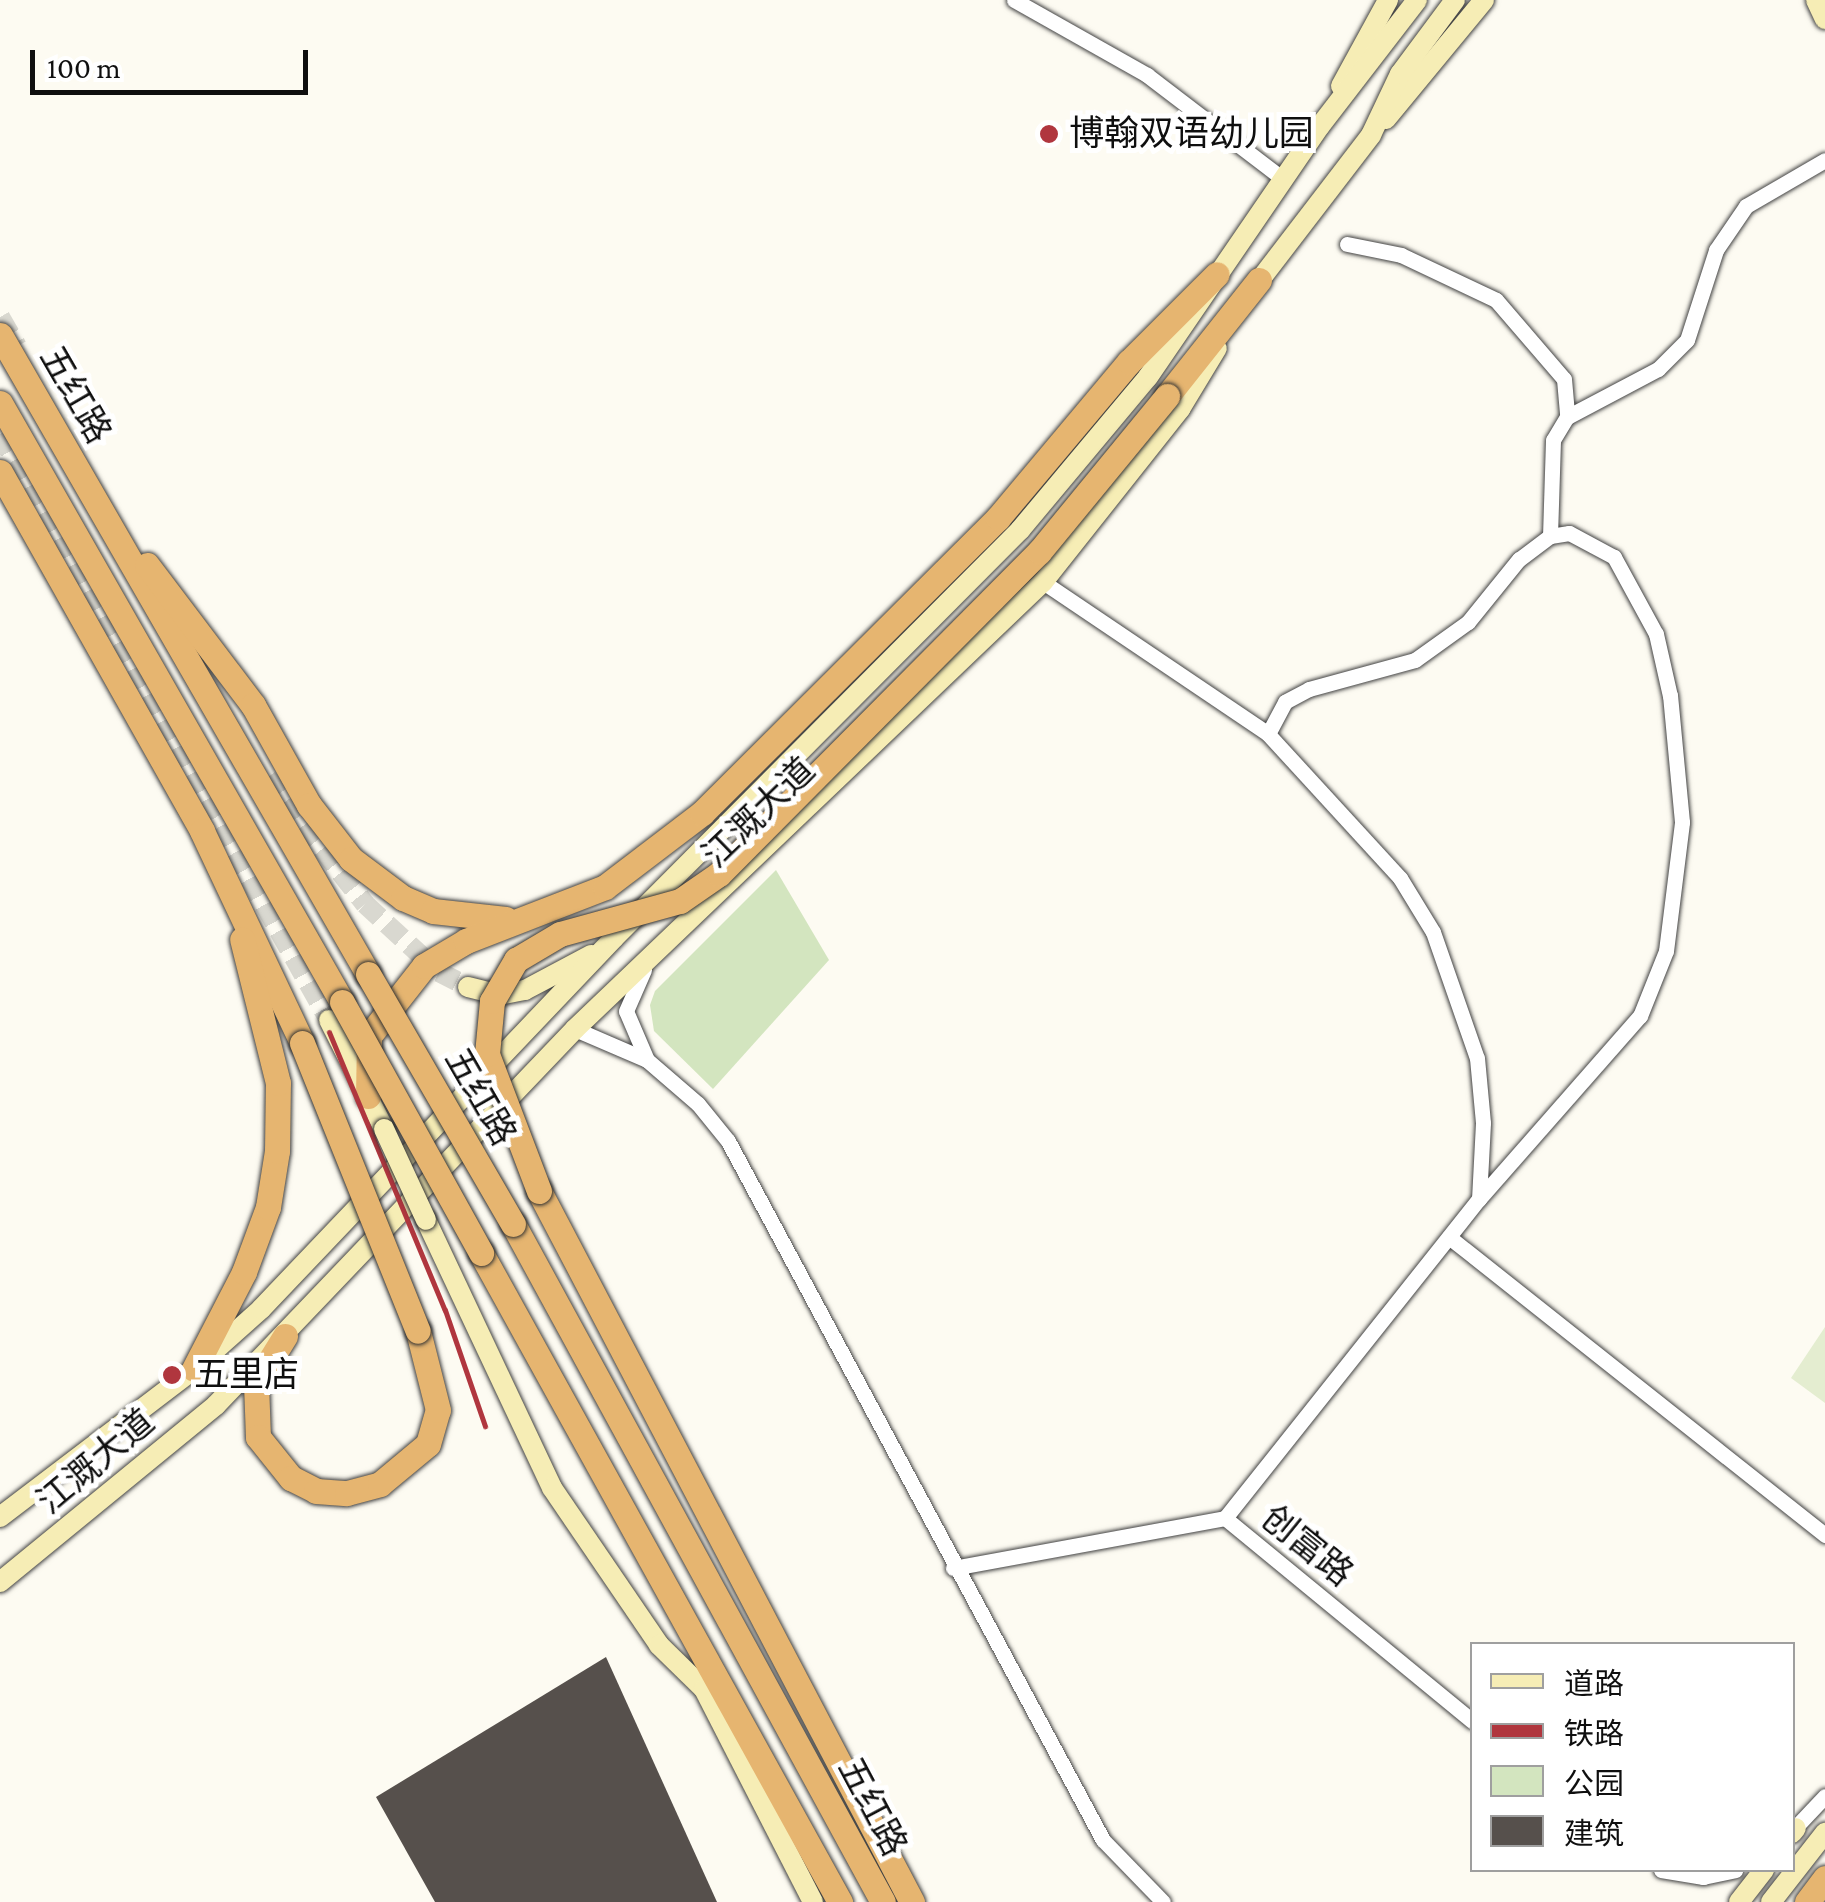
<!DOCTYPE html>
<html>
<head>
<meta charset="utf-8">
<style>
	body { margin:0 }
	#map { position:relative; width:1825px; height:1902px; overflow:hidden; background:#fdfbf2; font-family:"Crimson Pro","Noto Sans SC",serif }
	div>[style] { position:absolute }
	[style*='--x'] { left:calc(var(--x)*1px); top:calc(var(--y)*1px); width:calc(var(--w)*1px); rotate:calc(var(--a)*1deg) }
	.green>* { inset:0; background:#d3e5bf }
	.pitch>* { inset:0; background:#e4edd0 }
	.building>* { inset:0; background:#56504c }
	.secondary-tunnel>* { height:20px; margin-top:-10px; transform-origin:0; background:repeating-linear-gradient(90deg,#d9d8d0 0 20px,transparent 0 30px) }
	.roads { filter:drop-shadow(0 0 2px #424242) drop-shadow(0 0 2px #424242) }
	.minor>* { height:15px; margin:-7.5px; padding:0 7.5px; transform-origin:7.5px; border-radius:7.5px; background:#fff }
	.secondary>* { height:20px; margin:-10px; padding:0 10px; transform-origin:10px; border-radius:10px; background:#f6edb5 }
	.trunk>* { height:25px; margin:-12.5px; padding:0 12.5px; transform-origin:12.5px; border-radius:12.5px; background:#e6b570 }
	.rail>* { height:5px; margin:-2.5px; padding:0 2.5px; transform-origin:2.5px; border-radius:2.5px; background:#b0363e }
	.bridges { filter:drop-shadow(0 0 2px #313131) drop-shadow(0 0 2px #313131) }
	.secondary-bridge>* { height:20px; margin:-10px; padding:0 10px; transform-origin:10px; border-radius:10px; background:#f6edb5 }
	.trunk-bridge>* { height:25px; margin:-12.5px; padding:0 12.5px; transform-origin:12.5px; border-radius:12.5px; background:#e6b570 }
	.dots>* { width:28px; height:28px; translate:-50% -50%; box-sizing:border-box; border:5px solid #fff; border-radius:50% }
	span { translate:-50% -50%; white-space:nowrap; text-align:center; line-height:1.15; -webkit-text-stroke:10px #fff; paint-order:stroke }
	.poi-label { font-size:35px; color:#0f0f0f }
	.left { translate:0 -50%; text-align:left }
	.street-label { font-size:35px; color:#0f0f0f }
	.legend { position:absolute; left:1470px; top:1642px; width:325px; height:230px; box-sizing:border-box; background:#fff; border:2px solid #9f9f9f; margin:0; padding:12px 18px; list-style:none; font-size:30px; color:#0f0f0f }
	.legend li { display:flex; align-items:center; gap:20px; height:50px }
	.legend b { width:50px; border:2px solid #9f9f9f }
	.scale { position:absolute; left:30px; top:50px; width:278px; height:45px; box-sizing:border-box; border:5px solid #0f0f0f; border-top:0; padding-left:12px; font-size:30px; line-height:35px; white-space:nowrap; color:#0f0f0f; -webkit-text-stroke:8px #fff; paint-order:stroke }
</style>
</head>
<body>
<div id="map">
	<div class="green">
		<i style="clip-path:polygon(776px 870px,829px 960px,713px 1089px,654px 1031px,650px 1005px,655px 991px)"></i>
	</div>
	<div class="pitch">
		<i style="clip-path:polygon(1825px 1327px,1825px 1403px,1791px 1378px)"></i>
	</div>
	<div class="building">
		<i style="clip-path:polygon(606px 1657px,717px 1902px,435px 1902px,376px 1797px)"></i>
	</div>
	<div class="secondary-tunnel">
		<i style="--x:0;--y:317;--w:34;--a:60"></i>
		<i style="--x:0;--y:434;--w:672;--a:60.69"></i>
		<i style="--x:267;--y:778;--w:160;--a:52.1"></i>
		<i style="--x:365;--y:904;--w:100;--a:42.6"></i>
		<i style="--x:439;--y:972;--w:33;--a:27"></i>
	</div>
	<div class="roads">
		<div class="minor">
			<i style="--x:1014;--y:0;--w:153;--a:29.4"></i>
			<i style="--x:1147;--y:75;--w:171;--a:37.4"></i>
			<i style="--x:1347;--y:244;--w:55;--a:11.5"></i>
			<i style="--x:1401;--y:255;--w:105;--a:25.3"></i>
			<i style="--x:1496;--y:300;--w:104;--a:49.3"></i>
			<i style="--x:1564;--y:379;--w:38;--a:85"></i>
			<i style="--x:1550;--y:536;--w:96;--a:-88.2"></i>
			<i style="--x:1553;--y:440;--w:27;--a:-59"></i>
			<i style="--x:1567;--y:417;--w:103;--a:-27.8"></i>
			<i style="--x:1658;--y:369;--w:41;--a:-45"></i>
			<i style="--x:1687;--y:340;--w:95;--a:-72.1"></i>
			<i style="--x:1716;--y:250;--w:53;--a:-55.7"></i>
			<i style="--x:1746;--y:206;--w:91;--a:-30.2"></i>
			<i style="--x:1043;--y:582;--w:272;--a:34"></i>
			<i style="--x:1268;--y:734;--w:195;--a:47.5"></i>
			<i style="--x:1400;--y:878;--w:63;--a:58.6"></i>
			<i style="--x:1433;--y:932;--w:133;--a:70.8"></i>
			<i style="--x:1477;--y:1058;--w:65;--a:84.7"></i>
			<i style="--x:1483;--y:1123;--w:76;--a:93"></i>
			<i style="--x:575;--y:1029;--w:78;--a:23.3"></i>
			<i style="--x:647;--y:1060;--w:53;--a:-113.2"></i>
			<i style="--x:626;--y:1011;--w:45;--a:-66.3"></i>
			<i style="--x:647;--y:1060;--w:67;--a:40.8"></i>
			<i style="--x:698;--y:1104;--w:48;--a:51"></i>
			<i style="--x:728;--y:1141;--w:793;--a:61.79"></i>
			<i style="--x:1103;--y:1840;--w:86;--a:45.9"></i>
			<i style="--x:1449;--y:1237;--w:480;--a:38.4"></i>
			<i style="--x:1225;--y:1518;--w:408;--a:-51.5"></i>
			<i style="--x:1479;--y:1199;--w:244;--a:-48.7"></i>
			<i style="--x:1640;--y:1016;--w:70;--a:-68.2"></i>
			<i style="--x:1666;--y:951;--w:130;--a:-82.9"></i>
			<i style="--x:1682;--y:822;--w:127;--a:-95.4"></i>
			<i style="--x:1670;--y:696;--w:64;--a:-102.7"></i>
			<i style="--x:1656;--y:634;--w:88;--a:-118.6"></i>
			<i style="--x:1614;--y:557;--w:51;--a:-151.9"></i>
			<i style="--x:1569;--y:533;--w:19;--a:171"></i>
			<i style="--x:1550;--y:536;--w:39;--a:143"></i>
			<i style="--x:1519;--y:559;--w:81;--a:129"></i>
			<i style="--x:1468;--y:622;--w:65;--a:144.4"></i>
			<i style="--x:1415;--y:660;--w:110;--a:164.7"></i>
			<i style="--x:1309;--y:689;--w:27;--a:152"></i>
			<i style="--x:1285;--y:702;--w:36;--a:118"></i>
			<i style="--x:953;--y:1568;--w:277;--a:-10.4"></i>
			<i style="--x:1225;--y:1518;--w:320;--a:39.4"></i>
			<i style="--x:1792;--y:1831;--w:48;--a:-46.7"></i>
			<i style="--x:1661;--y:1870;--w:43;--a:9.5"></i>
			<i style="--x:1703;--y:1877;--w:33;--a:-12"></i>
		</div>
		<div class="secondary">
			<i style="--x:1816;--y:0;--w:21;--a:65"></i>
			<i style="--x:1341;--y:86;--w:98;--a:-61.3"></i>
			<i style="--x:1386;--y:119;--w:154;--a:-50.5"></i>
			<i style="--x:1253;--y:289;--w:194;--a:-52.5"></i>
			<i style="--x:1371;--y:135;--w:68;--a:-64.6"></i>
			<i style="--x:1400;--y:74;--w:92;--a:-53.4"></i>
			<i style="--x:468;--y:987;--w:32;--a:14"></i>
			<i style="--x:499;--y:995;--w:26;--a:-11"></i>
			<i style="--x:525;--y:990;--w:75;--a:-27.9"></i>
			<i style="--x:329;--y:1020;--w:122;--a:63.2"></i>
			<i style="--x:426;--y:1220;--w:296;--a:64.8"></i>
			<i style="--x:552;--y:1488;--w:190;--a:55.7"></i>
			<i style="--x:659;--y:1645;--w:63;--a:44.4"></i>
			<i style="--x:704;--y:1689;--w:239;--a:62.9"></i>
			<i style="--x:0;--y:1517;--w:244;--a:-37.3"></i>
			<i style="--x:194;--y:1369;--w:90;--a:-41.8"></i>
			<i style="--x:261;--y:1309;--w:512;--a:-46.42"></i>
			<i style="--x:614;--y:938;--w:576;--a:-45.14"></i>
			<i style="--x:1020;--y:530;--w:199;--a:-50.1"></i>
			<i style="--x:1148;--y:377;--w:304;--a:-55.6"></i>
			<i style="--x:1320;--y:126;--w:159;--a:-52.4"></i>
			<i style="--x:0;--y:1582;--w:279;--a:-39.3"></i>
			<i style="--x:216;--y:1405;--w:520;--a:-46.32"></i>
			<i style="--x:575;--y:1029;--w:647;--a:-43.69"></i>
			<i style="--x:1043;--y:582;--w:221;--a:-51.6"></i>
			<i style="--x:1180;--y:409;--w:71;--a:-58.8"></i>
			<i style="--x:1792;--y:1833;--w:6;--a:-51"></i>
			<i style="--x:1739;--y:1902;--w:41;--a:-52"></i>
			<i style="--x:1771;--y:1902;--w:88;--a:-52"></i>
		</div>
		<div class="trunk">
			<i style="--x:0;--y:335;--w:737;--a:60.06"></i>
			<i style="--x:1167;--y:396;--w:148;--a:-51.6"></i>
			<i style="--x:0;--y:403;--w:690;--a:60.28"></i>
			<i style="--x:0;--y:472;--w:412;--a:60.6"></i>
			<i style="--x:202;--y:831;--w:234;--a:64.7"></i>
			<i style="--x:147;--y:565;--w:176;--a:52.9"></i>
			<i style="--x:253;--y:705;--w:115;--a:60.8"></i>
			<i style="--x:309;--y:805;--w:68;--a:52.1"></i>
			<i style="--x:351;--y:859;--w:65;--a:36.9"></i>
			<i style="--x:403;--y:898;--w:33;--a:23"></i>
			<i style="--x:433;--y:911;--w:73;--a:6.3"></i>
			<i style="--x:368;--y:1096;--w:60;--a:-89"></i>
			<i style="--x:369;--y:1036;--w:89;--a:-51.8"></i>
			<i style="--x:424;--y:966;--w:49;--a:-30.8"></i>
			<i style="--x:466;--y:941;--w:149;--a:-21.2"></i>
			<i style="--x:605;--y:887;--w:122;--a:-37.3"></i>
			<i style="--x:702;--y:813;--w:418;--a:-44.9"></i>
			<i style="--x:998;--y:518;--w:204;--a:-50"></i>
			<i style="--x:1129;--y:362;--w:124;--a:-45"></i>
			<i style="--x:539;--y:1191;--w:803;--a:62.32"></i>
			<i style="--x:513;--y:1224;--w:772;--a:61.38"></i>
			<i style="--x:481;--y:1253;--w:742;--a:61.05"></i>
			<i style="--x:285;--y:1336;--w:55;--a:121.7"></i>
			<i style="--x:256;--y:1383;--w:54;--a:87.9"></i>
			<i style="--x:258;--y:1437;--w:53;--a:51.2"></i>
			<i style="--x:291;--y:1478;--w:28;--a:27"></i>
			<i style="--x:316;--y:1491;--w:31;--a:4"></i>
			<i style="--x:347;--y:1493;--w:34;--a:-15"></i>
			<i style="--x:380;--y:1484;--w:62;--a:-39.8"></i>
			<i style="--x:428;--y:1444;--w:35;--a:-74"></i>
			<i style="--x:438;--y:1410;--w:81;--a:-104.2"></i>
			<i style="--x:194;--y:1369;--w:109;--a:-62.7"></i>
			<i style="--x:244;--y:1272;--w:69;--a:-69.7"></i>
			<i style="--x:268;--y:1207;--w:57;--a:-80.9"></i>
			<i style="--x:277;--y:1151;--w:68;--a:-89.2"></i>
			<i style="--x:278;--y:1083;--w:148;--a:-104"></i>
			<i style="--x:1807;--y:1902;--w:30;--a:-53"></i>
		</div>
	</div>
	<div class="rail">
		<i style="--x:329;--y:1032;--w:301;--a:67.4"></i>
		<i style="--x:445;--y:1310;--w:123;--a:71"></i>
	</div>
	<div class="bridges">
		<div class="secondary-bridge">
			<i style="--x:384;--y:1129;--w:100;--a:65.2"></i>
		</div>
		<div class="trunk-bridge">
			<i style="--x:368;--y:974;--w:289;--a:59.9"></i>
			<i style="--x:342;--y:1002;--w:287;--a:61"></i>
			<i style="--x:302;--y:1043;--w:310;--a:68.1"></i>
			<i style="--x:539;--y:1191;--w:147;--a:-110.8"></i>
			<i style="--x:487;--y:1054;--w:53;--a:-84.6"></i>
			<i style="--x:492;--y:1001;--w:48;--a:-59.7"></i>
			<i style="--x:516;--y:960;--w:51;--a:-30.6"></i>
			<i style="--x:560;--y:934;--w:124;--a:-15.4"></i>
			<i style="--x:680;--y:901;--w:47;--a:-34.7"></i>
			<i style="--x:719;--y:874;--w:454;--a:-45.2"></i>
			<i style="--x:1039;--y:552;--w:202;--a:-50.6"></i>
		</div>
	</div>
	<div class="dots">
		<i style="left:1049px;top:134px;background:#b0363e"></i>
		<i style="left:172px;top:1375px;background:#b0363e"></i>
	</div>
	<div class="poi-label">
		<span class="left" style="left:1069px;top:134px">博翰双语幼儿园</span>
		<span class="left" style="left:194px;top:1375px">五里店</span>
	</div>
	<div class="street-label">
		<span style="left:75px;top:395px;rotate:60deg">五红路</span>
		<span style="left:759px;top:813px;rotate:-44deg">江溉大道</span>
		<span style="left:480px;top:1097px;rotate:60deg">五红路</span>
		<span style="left:96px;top:1462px;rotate:-40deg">江溉大道</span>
		<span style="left:1307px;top:1546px;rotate:39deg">创富路</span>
		<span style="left:872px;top:1807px;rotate:62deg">五红路</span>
	</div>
	<ul class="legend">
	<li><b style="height:12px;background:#f6edb5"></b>道路</li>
	<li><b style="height:12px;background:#b0363e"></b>铁路</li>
	<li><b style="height:28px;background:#d3e5bf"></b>公园</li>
	<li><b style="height:28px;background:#56504c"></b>建筑</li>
	</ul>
	<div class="scale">100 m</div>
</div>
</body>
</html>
